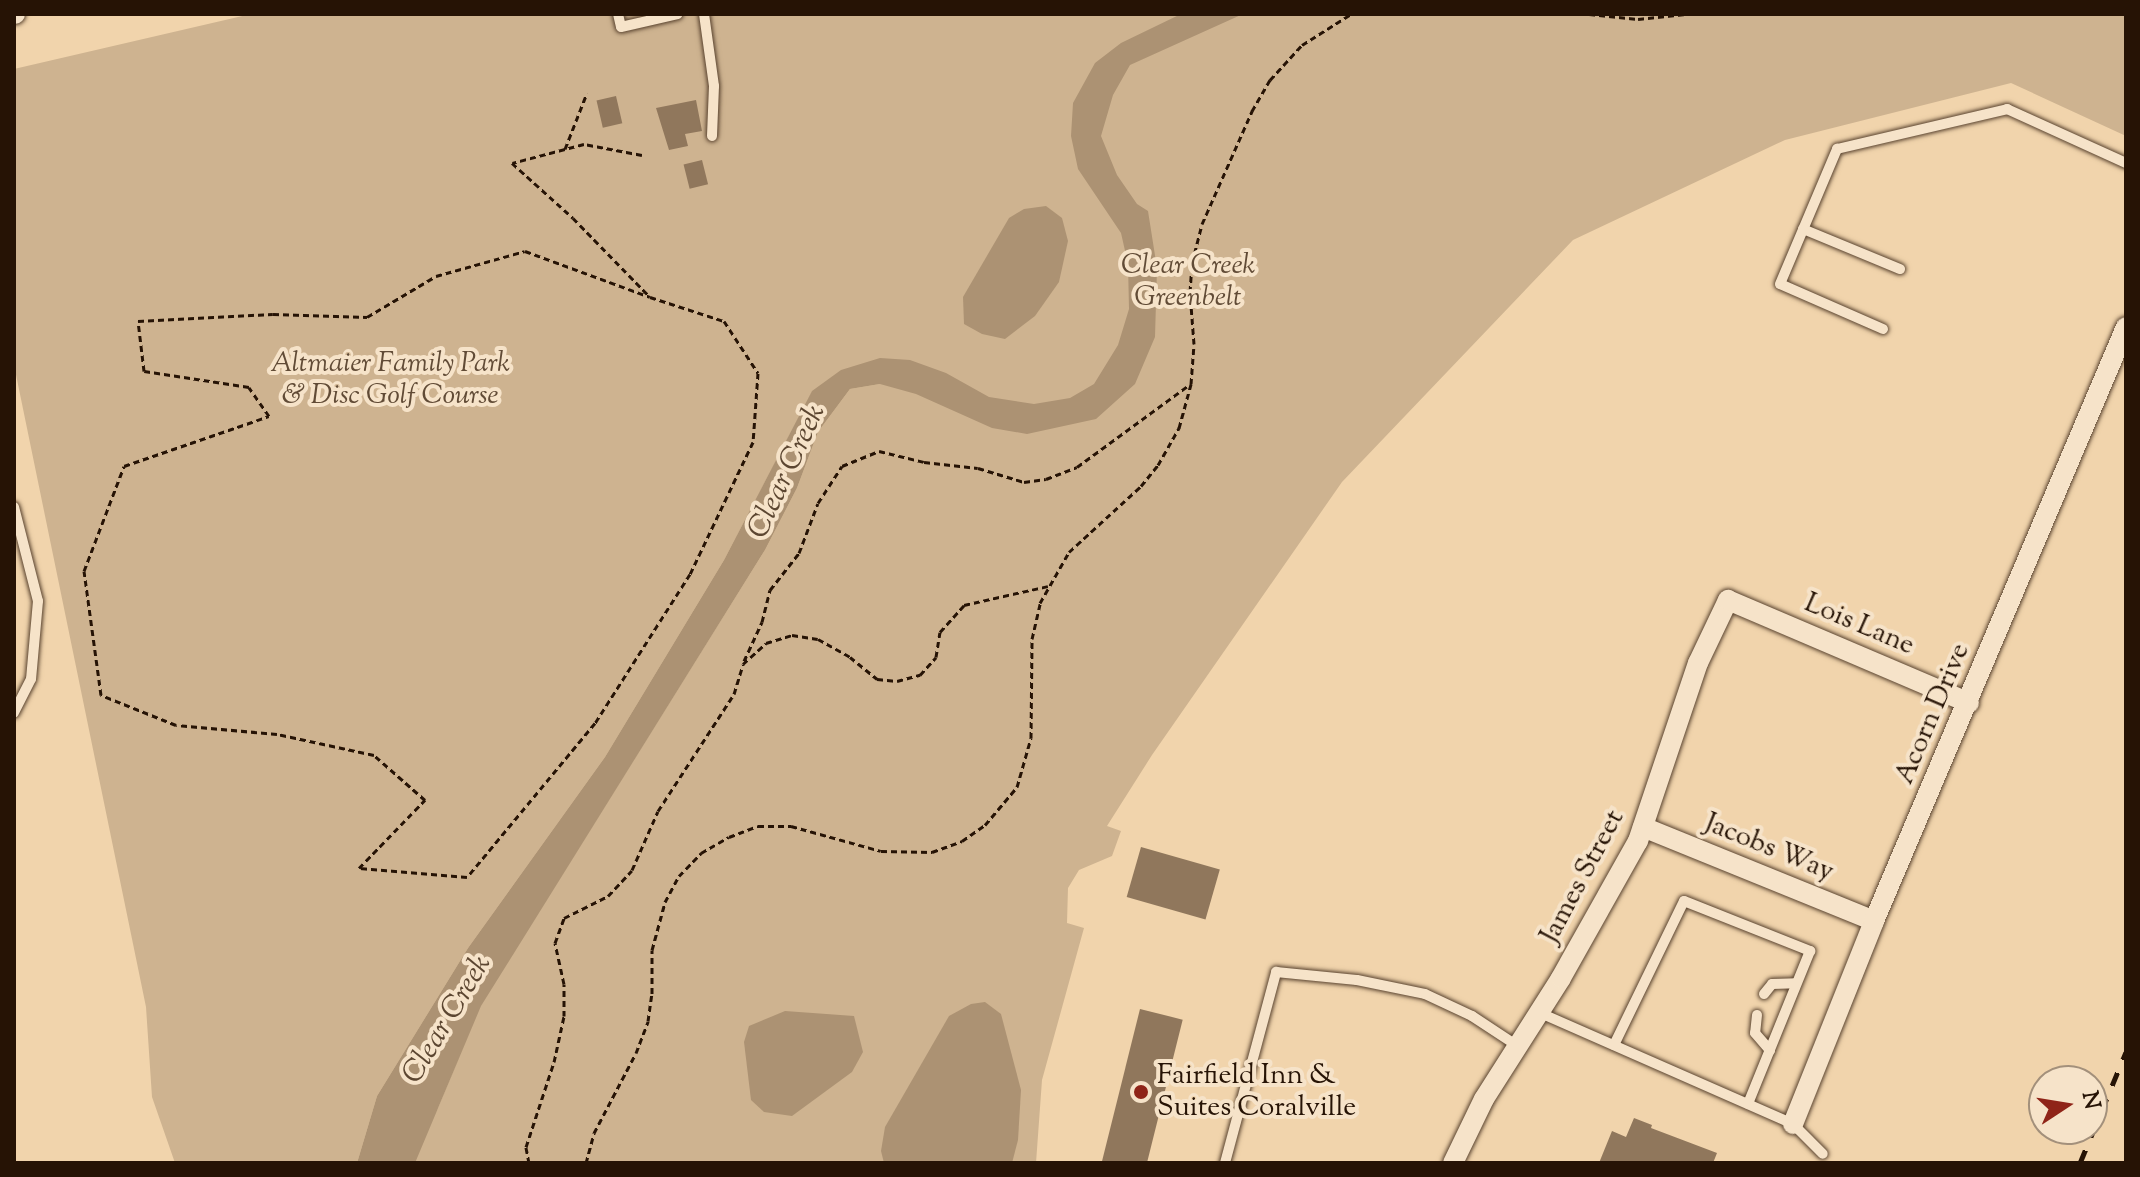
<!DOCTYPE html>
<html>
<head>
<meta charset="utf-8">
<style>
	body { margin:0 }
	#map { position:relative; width:2140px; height:1177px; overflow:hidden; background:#f1d4ac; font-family:"Sorts Mill Goudy",serif }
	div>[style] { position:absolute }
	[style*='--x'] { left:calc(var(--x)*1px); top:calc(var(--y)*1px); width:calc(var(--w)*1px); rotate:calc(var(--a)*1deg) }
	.green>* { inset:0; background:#ceb390 }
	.water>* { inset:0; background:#ac9273 }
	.building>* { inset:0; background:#90775c; transform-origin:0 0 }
	.path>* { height:3px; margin-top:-1.5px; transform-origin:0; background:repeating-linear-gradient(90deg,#261305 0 6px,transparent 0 10px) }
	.roads { filter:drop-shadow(0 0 2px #59432f) drop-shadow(0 0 2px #59432f) }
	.service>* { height:10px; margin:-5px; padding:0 5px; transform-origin:5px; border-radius:5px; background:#f6e3c9 }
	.minor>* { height:20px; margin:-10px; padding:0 10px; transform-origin:10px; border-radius:10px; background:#f6e3c9 }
	.rail>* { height:5px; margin-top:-2.5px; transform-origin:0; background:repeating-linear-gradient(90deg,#261305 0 14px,transparent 0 28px) }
	.dots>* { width:22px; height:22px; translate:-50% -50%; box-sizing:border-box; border:4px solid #f6e3c9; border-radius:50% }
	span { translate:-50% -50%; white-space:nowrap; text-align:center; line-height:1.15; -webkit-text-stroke:8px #f6e3c9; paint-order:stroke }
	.park-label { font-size:28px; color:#614b36; font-style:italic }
	.street-label { font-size:28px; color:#261305 }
	.poi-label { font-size:28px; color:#261305 }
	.left { translate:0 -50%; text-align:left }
	.water-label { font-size:30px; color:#5c4631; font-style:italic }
	.frame { position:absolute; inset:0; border:16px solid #261305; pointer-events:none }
	.north { position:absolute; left:2028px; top:1065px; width:80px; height:80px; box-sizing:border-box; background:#f6e3c9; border:2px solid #a3907b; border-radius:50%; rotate:78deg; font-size:22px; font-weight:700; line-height:32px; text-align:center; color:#261305 }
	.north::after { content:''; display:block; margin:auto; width:28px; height:36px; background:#8f2418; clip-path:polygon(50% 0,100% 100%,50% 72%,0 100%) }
</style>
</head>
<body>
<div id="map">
	<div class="green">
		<i style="clip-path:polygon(251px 14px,2126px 14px,2126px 136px,2011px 83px,1785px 140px,1573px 240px,1342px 482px,1152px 755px,1107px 826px,1121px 831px,1112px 856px,1079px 870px,1068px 888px,1067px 923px,1084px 928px,1042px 1080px,1036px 1163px,408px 1163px,438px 1108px,480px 1006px,765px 550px,797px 488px,818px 432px,850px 389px,880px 384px,880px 359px,812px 392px,724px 560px,605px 757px,468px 948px,377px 1096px,357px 1163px,175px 1163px,152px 1097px,146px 1007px,14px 365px,14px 69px)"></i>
	</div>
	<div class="water">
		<i style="clip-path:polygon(1181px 14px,1243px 14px,1130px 65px,1113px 95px,1101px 136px,1117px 175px,1137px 204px,1148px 211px,1157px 268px,1155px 337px,1135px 384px,1096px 419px,1027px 434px,992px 428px,916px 394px,880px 384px,850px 389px,818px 432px,797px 488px,765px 550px,481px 1006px,415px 1163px,357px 1163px,377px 1096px,468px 948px,605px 757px,724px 560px,812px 391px,841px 370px,880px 358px,910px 360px,946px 373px,989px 397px,1034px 404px,1070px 398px,1094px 384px,1118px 345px,1129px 309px,1128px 264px,1121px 233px,1078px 169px,1071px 136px,1073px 103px,1095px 63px,1121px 43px)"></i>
		<i style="clip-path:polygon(1046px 206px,1062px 218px,1068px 241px,1059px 282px,1035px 316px,1005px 339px,982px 334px,964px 324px,963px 297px,1009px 218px,1024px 209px)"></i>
		<i style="clip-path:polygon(985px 1002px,1001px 1014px,1021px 1090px,1018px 1140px,1012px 1163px,884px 1163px,881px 1151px,885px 1127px,949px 1016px,971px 1004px)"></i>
		<i style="clip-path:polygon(785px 1011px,854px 1016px,863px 1052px,852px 1072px,792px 1116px,764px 1112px,751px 1100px,744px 1042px,749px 1026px)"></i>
	</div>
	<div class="building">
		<i style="left:616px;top:96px;width:28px;height:20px;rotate:77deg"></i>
		<i style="clip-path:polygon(696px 100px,702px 131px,685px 134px,688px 146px,669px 150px,656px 108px)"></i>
		<i style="left:702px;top:160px;width:25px;height:19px;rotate:76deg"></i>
		<i style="left:1141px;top:847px;width:82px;height:52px;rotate:16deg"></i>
		<i style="left:1140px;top:1009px;width:44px;height:159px;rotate:14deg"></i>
		<i style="clip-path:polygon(1634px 1118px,1652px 1125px,1651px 1128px,1717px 1153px,1713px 1163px,1599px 1163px,1612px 1131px,1626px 1137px)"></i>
	</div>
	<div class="path">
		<i style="--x:1589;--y:14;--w:49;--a:5.8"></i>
		<i style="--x:1638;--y:19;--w:48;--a:-5.9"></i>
		<i style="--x:565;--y:149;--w:60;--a:-68.6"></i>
		<i style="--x:642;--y:155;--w:59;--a:-169.3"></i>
		<i style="--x:584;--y:144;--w:74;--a:165.2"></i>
		<i style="--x:512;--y:163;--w:82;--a:42"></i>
		<i style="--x:573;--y:218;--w:110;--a:45.7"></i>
		<i style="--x:650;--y:297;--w:78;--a:18"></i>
		<i style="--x:724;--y:321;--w:62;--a:56.8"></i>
		<i style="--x:758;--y:373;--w:69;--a:94.1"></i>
		<i style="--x:753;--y:442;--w:146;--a:115.5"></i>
		<i style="--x:690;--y:574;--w:177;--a:122.5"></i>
		<i style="--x:595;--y:723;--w:200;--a:129.7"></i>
		<i style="--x:467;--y:877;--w:108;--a:-175.2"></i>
		<i style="--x:359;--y:868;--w:95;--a:-45.9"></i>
		<i style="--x:425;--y:800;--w:68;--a:-138.6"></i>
		<i style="--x:374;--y:755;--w:99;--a:-167.8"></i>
		<i style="--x:277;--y:734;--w:101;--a:-174.9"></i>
		<i style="--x:176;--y:725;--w:81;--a:-158.2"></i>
		<i style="--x:101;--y:695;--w:125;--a:-97.8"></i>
		<i style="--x:84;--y:571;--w:112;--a:-69.1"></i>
		<i style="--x:124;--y:466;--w:153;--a:-19"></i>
		<i style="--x:269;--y:416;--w:35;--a:-125"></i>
		<i style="--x:249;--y:387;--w:106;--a:-171.3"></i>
		<i style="--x:144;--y:371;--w:50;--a:-96.8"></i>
		<i style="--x:138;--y:321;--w:135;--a:-3"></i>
		<i style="--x:273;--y:314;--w:94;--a:1.8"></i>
		<i style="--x:367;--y:317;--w:80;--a:-30.7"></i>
		<i style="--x:436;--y:276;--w:92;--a:-15.7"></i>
		<i style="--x:525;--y:251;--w:133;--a:20.2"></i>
		<i style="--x:744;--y:661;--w:43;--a:-65.2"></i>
		<i style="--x:762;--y:622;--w:33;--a:-76"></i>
		<i style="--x:770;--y:590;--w:47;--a:-51.9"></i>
		<i style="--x:799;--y:553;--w:53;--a:-69.2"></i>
		<i style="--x:818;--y:503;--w:44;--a:-57"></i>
		<i style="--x:842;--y:466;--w:40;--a:-22"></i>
		<i style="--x:879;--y:451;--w:46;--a:13.7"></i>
		<i style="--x:924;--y:462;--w:54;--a:6.3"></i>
		<i style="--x:978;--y:468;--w:48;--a:16.9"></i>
		<i style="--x:1024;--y:482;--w:22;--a:-8"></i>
		<i style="--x:1046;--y:479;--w:33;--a:-21"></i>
		<i style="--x:1077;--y:467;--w:139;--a:-36.2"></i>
		<i style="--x:529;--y:1163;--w:16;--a:-101"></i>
		<i style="--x:526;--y:1147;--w:89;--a:-71.8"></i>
		<i style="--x:554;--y:1062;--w:47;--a:-77.7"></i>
		<i style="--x:564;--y:1016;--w:32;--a:-90"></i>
		<i style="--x:564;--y:984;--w:42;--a:-102.4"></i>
		<i style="--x:555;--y:943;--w:27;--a:-70"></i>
		<i style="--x:564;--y:918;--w:49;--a:-26.6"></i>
		<i style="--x:608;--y:896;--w:35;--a:-47"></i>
		<i style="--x:632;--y:870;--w:64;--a:-66.2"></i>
		<i style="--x:658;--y:811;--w:140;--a:-57"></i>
		<i style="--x:734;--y:694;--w:31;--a:-73"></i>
		<i style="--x:743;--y:664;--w:31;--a:-42"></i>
		<i style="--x:766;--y:643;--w:27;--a:-17"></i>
		<i style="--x:792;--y:635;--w:26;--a:9"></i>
		<i style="--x:818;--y:639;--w:37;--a:29"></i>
		<i style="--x:850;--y:657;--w:35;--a:39"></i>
		<i style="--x:877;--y:679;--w:20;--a:6"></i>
		<i style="--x:897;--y:681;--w:24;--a:-15"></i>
		<i style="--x:920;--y:675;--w:24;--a:-48"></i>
		<i style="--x:936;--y:657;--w:25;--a:-81"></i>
		<i style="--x:940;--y:632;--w:36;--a:-48"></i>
		<i style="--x:964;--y:605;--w:86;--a:-12.7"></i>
		<i style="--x:586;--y:1163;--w:31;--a:-75"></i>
		<i style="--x:594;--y:1133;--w:90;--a:-62.3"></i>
		<i style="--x:636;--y:1053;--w:34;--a:-69"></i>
		<i style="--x:648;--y:1021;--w:27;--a:-82"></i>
		<i style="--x:652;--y:994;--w:44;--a:-90"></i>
		<i style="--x:652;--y:950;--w:50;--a:-74.8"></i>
		<i style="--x:665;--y:902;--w:30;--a:-62"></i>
		<i style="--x:679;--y:876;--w:32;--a:-46"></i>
		<i style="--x:701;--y:853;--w:32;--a:-30"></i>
		<i style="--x:729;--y:837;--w:31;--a:-21"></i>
		<i style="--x:758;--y:826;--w:33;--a:0"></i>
		<i style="--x:791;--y:826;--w:93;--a:15.5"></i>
		<i style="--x:881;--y:851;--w:51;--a:1.1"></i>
		<i style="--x:932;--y:852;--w:32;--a:-20"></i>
		<i style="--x:962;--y:841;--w:28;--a:-35"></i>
		<i style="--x:985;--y:825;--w:50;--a:-49.9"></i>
		<i style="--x:1017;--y:787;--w:51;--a:-74.1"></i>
		<i style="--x:1031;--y:738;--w:99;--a:-89.4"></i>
		<i style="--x:1032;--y:639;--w:37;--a:-77"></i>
		<i style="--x:1040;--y:603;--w:59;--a:-60.4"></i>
		<i style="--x:1069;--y:552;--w:98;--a:-42.5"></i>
		<i style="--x:1141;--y:486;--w:27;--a:-51"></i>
		<i style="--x:1158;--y:465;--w:43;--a:-60.4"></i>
		<i style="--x:1179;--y:428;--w:46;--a:-74.7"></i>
		<i style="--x:1191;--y:384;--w:40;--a:-85.7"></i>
		<i style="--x:1194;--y:344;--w:52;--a:-94.4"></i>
		<i style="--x:1190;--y:292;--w:29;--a:-86"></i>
		<i style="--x:1192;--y:263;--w:40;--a:-75.6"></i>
		<i style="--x:1202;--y:224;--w:124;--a:-66.1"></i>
		<i style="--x:1252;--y:111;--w:36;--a:-60"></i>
		<i style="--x:1270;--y:80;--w:47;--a:-47.6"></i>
		<i style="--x:1302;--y:45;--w:58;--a:-32.3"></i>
	</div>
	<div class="roads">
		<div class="service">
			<i style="--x:618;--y:14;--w:13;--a:77"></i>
			<i style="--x:621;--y:27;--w:58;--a:-12.8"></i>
			<i style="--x:704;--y:14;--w:73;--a:82.1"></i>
			<i style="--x:714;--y:86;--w:50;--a:92.3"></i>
			<i style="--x:1803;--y:229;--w:105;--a:22.4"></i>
			<i style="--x:1883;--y:329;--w:112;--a:-156.4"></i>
			<i style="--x:1780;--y:284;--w:147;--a:-67.1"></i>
			<i style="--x:1837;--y:149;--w:175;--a:-13.2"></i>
			<i style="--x:2007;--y:109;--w:131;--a:24.4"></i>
			<i style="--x:14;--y:507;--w:97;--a:75.7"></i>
			<i style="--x:38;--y:601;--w:78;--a:95.1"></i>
			<i style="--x:31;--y:679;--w:38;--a:117"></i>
			<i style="--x:1764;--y:994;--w:13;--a:-51"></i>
			<i style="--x:1772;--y:984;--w:24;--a:-2"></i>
			<i style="--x:1538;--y:1012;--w:279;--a:23.7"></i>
			<i style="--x:1793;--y:1124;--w:42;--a:45"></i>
			<i style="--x:1757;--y:1015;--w:18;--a:96"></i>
			<i style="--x:1755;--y:1033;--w:23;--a:49"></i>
			<i style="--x:1614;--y:1045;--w:160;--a:-64.1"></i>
			<i style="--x:1684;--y:901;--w:136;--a:21.6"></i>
			<i style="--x:1810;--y:951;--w:165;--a:112.1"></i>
			<i style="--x:1225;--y:1163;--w:198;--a:-75"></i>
			<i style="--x:1276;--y:972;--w:81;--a:5.6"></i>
			<i style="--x:1357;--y:980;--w:69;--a:11.6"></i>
			<i style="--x:1425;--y:994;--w:52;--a:25.1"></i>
			<i style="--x:1472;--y:1016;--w:53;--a:33.4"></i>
		</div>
		<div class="minor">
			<i style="--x:14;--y:14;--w:1;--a:0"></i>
			<i style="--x:1643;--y:827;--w:249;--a:22.1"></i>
			<i style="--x:1793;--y:1124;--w:219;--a:-68.2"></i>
			<i style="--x:1874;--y:921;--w:645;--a:-67.01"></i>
			<i style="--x:1453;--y:1163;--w:71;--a:-64.2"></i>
			<i style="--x:1484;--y:1099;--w:143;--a:-57.5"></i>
			<i style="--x:1561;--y:978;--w:157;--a:-60.7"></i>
			<i style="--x:1638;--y:841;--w:188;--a:-71.4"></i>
			<i style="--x:1698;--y:663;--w:70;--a:-64.5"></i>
			<i style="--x:1728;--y:600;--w:262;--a:23.1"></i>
		</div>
	</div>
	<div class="rail">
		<i style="--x:2080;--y:1163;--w:120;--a:-67.5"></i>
	</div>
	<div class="dots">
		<i style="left:1141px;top:1092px;background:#8f2418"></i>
	</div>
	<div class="park-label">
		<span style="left:1188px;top:282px">Clear Creek<br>Greenbelt</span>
		<span style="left:390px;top:380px">Altmaier Family Park<br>&amp; Disc Golf Course</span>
	</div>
	<div class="street-label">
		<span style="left:1859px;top:625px;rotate:23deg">Lois Lane</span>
		<span style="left:1933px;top:714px;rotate:-67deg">Acorn Drive</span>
		<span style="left:1769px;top:848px;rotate:22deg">Jacobs Way</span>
		<span style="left:1583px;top:877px;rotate:-62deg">James Street</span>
	</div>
	<div class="poi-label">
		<span class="left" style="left:1157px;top:1092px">Fairfield Inn &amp;<br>Suites Coralville</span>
	</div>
	<div class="water-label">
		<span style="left:788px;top:472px;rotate:-65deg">Clear Creek</span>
		<span style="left:448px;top:1020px;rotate:-59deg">Clear Creek</span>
	</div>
	<div class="frame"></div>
	<div class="north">N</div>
</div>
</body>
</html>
